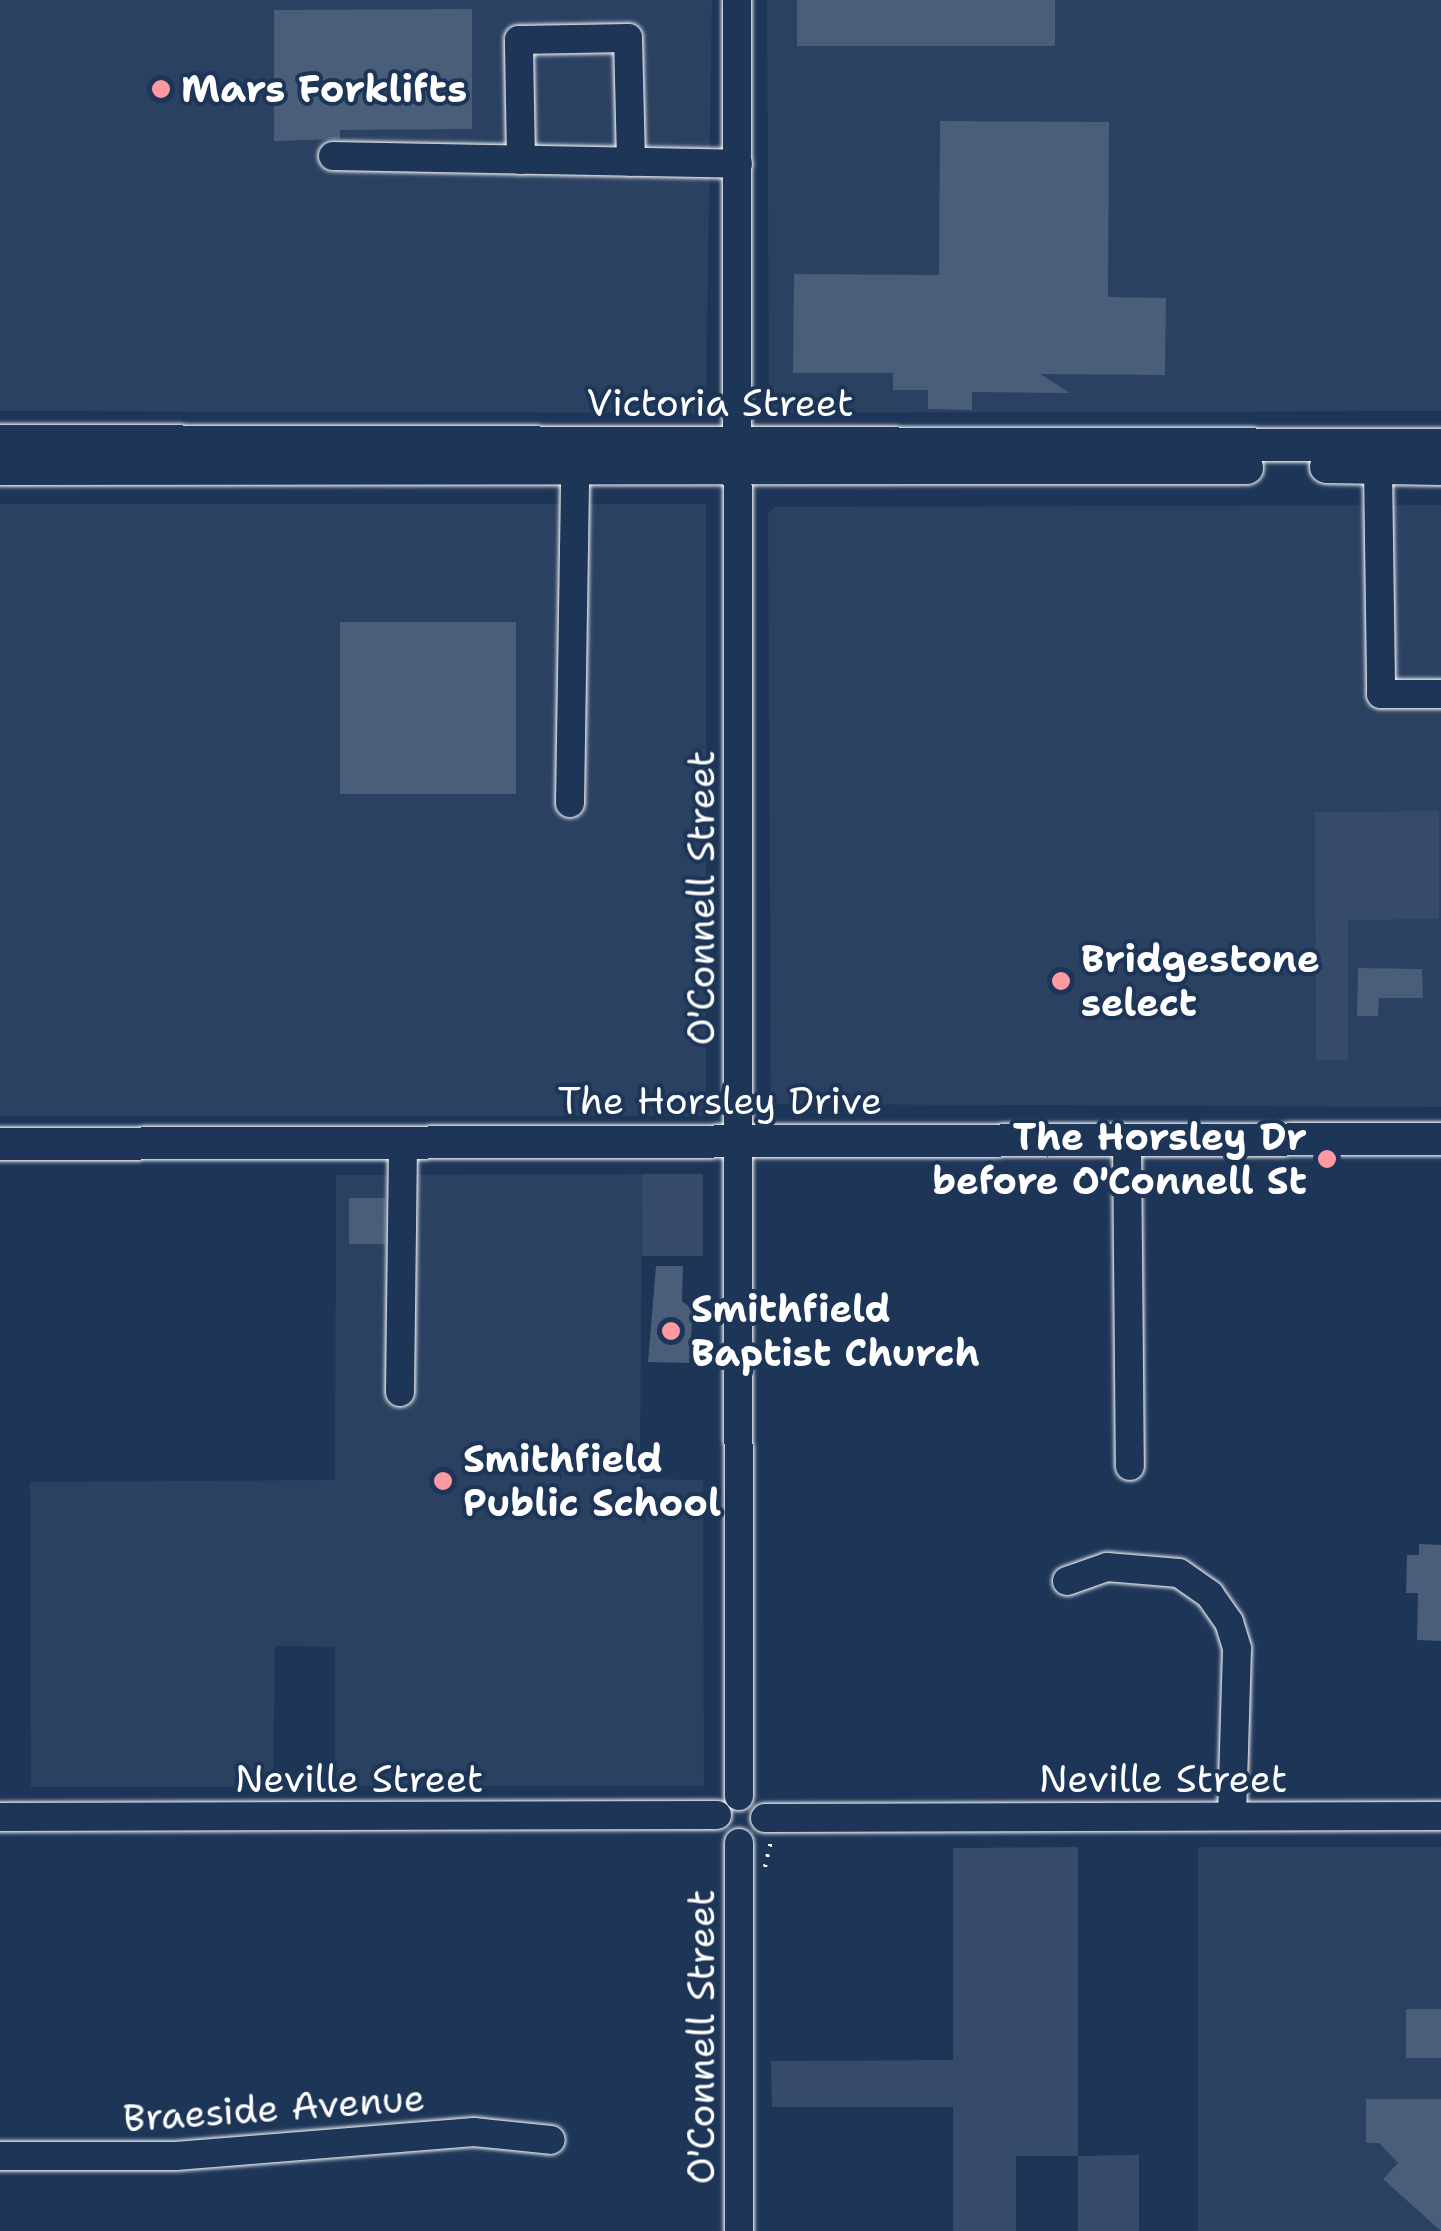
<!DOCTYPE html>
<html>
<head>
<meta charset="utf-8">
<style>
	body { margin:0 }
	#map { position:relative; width:1441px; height:2231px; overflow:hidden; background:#1d3557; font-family:"Shantell Sans",sans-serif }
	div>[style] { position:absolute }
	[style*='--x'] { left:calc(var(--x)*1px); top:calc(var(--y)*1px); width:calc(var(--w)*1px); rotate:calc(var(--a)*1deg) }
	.built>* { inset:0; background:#2a4161; transform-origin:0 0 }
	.green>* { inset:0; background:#364b69; transform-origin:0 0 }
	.building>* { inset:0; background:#4a5d79; transform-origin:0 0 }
	.path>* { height:4px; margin-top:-2px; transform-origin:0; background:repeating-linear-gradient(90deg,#fff 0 2.5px,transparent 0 10.5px) }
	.roads { filter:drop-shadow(0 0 2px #fff) drop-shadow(0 0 2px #fff) }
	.minor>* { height:28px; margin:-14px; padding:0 14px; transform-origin:14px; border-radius:14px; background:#1d3557 }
	.major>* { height:32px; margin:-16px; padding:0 16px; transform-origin:16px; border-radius:16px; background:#1d3557 }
	.dots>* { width:28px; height:28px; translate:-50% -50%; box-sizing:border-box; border:5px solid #1d3557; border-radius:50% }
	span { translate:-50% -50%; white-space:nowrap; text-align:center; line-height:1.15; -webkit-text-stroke:8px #1d3557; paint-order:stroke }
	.poi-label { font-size:38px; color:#fff; font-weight:700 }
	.left { translate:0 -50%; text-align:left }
	.right { translate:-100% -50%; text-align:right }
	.street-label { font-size:38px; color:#fff }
</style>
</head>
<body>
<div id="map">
	<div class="built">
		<i style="clip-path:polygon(0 0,712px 0,706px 403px,696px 413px,0 411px)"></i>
		<i style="clip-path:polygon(767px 0,1441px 0,1441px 411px,777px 413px,769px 404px)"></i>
		<i style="left:0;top:504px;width:706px;height:612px"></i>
		<i style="clip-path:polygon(1441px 505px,1441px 1107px,771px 1104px,768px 514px,775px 507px)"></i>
		<i style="clip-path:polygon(642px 1174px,640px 1479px,703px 1480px,704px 1786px,335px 1786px,335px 1647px,275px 1646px,273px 1787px,31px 1787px,30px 1482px,335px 1480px,336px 1175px)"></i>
		<i style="left:1198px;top:1847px;width:243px;height:384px"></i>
	</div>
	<div class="green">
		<i style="clip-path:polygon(1439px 811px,1439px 919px,1348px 920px,1348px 1060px,1316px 1060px,1315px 812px)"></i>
		<i style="left:642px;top:1174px;width:61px;height:82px"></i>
		<i style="clip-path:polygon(1078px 1847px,1078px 2156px,1139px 2155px,1139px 2231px,1078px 2231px,1078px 2156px,1016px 2156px,1016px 2231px,953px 2231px,953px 2107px,772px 2107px,771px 2061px,953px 2060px,953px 1848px)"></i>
	</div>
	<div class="building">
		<i style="left:797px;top:0;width:258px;height:46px"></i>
		<i style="clip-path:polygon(472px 9px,472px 129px,340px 130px,340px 139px,274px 141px,274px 10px)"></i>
		<i style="clip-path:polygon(940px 121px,1109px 122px,1108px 297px,1166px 298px,1165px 375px,1040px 374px,1070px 393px,972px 392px,972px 410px,928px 409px,928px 390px,893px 390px,893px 373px,793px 373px,794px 274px,939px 275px)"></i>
		<i style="left:340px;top:622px;width:176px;height:172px"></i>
		<i style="clip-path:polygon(1358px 968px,1422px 969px,1423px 998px,1379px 998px,1378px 1016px,1357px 1016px)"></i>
		<i style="left:349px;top:1198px;width:36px;height:46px"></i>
		<i style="clip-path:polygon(656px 1266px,683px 1266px,682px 1301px,693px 1310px,689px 1363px,648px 1362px)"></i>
		<i style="clip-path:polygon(1419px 1544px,1441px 1545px,1441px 1641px,1417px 1640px,1418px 1593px,1406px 1593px,1407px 1555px,1419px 1555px)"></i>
		<i style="left:1406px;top:2009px;width:35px;height:49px"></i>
		<i style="clip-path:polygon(1366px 2099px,1441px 2099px,1441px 2231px,1383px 2179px,1398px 2163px,1379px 2143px,1366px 2143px)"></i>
	</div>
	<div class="path">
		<i style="--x:765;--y:1867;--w:26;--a:-77"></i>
	</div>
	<div class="roads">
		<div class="minor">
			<i style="--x:737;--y:0;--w:1796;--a:89.94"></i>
			<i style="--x:333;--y:156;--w:405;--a:1.1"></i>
			<i style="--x:521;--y:160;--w:120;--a:-91"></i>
			<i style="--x:519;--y:40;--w:109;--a:-1.1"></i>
			<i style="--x:628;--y:38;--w:124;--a:88.6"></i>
			<i style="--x:1378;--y:468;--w:226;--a:89.2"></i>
			<i style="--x:1381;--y:694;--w:60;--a:0"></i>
			<i style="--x:570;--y:803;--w:334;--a:-89.1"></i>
			<i style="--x:1127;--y:1139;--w:327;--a:89.5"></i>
			<i style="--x:400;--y:1392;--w:248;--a:-89.3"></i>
			<i style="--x:1067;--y:1581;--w:42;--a:-19.3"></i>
			<i style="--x:1107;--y:1567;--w:72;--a:4.8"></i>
			<i style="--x:1179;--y:1573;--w:38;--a:35"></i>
			<i style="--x:1210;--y:1595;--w:33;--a:55"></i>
			<i style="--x:1229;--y:1622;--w:28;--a:73"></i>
			<i style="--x:1237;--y:1649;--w:167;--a:91.7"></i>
			<i style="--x:0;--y:1817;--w:717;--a:-0.16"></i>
			<i style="--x:765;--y:1818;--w:676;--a:-0.17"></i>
			<i style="--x:0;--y:2156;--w:176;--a:0"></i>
			<i style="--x:176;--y:2156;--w:299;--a:-4.6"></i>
			<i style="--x:474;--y:2132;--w:77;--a:5.9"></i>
			<i style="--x:739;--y:2231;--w:388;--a:-90"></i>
		</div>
		<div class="major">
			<i style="--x:0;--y:441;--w:1441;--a:0.16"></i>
			<i style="--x:1326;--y:467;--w:115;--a:1"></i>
			<i style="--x:0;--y:469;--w:1247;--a:-0.05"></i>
			<i style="--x:0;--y:1144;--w:1441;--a:-0.2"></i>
		</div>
	</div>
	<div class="dots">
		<i style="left:161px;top:89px;background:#ff9aa2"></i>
		<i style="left:1061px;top:981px;background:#ff9aa2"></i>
		<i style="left:1327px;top:1159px;background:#ff9aa2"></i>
		<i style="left:671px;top:1331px;background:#ff9aa2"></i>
		<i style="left:443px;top:1481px;background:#ff9aa2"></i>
	</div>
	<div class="poi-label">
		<span class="left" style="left:181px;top:89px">Mars Forklifts</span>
		<span class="left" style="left:1081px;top:981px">Bridgestone<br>select</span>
		<span class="right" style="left:1307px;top:1159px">The Horsley Dr<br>before O'Connell St</span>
		<span class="left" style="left:691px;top:1331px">Smithfield<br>Baptist Church</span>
		<span class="left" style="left:463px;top:1481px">Smithfield<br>Public School</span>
	</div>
	<div class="street-label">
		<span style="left:720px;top:403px">Victoria Street</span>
		<span style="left:701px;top:898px;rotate:-90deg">O'Connell Street</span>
		<span style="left:720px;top:1101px">The Horsley Drive</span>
		<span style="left:359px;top:1779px">Neville Street</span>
		<span style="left:1163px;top:1779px">Neville Street</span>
		<span style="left:701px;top:2037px;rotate:-90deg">O'Connell Street</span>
		<span style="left:274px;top:2108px;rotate:-4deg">Braeside Avenue</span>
	</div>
</div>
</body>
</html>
